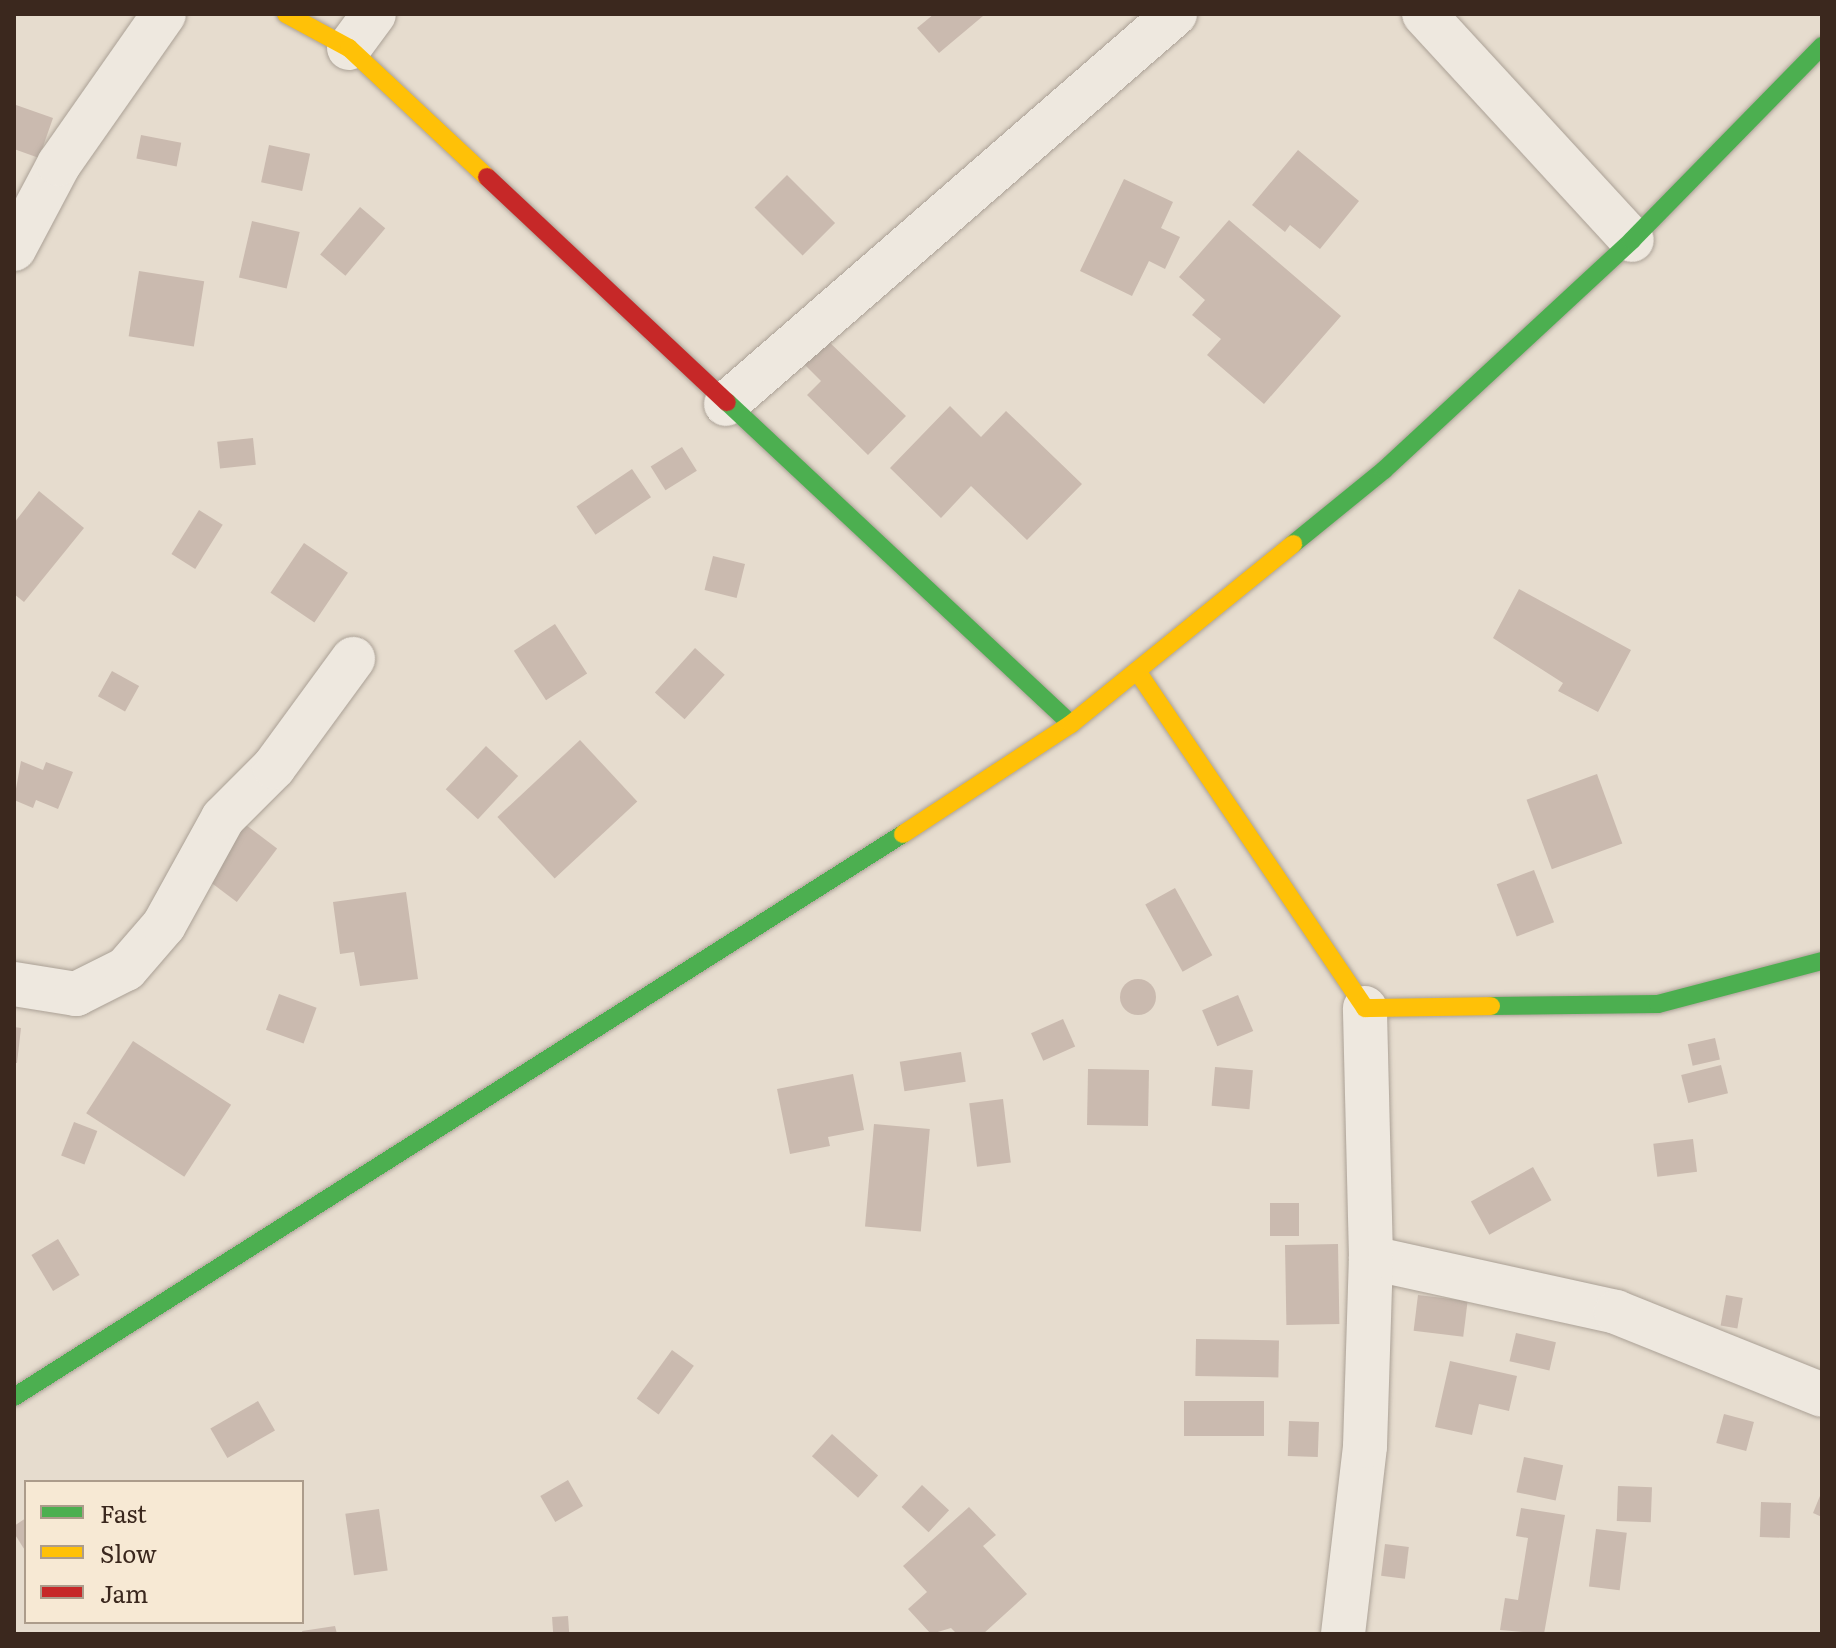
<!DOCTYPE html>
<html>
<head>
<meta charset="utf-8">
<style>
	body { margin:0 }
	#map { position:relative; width:1836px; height:1648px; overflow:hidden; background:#e6dcce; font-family:Literata,serif }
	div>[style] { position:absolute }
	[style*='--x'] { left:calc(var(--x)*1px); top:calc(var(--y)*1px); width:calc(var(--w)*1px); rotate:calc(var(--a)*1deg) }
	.building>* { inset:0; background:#cabaaf; transform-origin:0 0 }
	.round { border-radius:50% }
	.roads { filter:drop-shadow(0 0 2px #aba196) drop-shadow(0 0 2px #aba196) }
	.street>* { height:44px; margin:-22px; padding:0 22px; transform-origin:22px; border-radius:22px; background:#eee8df }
	.fast>* { height:18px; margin:-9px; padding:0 9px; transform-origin:9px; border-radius:9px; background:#4caf50 }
	.slow>* { height:18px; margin:-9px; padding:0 9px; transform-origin:9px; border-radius:9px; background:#ffc107 }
	.jam>* { height:18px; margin:-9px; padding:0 9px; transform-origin:9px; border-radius:9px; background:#c62828 }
	span { translate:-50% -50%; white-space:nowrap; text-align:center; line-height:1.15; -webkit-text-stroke:6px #f7e9d4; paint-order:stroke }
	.frame { position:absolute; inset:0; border:16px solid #3b281e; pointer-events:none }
	.legend { position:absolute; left:24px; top:1480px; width:280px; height:144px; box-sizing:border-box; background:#f7e9d4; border:2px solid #ac9c8b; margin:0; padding:10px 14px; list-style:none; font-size:24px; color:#3b281e }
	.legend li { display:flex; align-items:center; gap:16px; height:40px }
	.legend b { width:40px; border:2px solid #ac9c8b }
</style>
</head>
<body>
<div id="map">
	<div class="building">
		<i style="clip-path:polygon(934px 14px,981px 14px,983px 16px,939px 53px,917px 28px)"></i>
		<i style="clip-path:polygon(16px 105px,53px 118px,39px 158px,14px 149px)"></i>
		<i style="left:141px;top:135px;width:41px;height:24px;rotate:11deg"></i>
		<i style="left:269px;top:145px;width:42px;height:38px;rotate:12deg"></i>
		<i style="clip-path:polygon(1298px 150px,1359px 201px,1320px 249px,1290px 225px,1285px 232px,1252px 205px)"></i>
		<i style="left:787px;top:175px;width:68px;height:46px;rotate:45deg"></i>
		<i style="clip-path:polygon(1124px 179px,1173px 202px,1161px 228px,1180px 237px,1165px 269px,1149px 261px,1132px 296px,1080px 271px)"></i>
		<i style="left:360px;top:207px;width:33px;height:62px;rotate:40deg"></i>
		<i style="clip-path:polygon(1229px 220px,1341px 316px,1264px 404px,1207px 355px,1221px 339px,1192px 315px,1205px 300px,1179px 277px)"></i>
		<i style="left:252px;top:221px;width:49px;height:58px;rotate:13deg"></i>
		<i style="left:139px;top:271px;width:66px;height:66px;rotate:9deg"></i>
		<i style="clip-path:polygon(825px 338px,906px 416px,868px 455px,807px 395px,821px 381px,801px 361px)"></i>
		<i style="clip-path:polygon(950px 406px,981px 437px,1006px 411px,1082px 484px,1027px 540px,971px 486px,941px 518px,890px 468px)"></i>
		<i style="left:253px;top:438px;width:27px;height:36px;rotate:84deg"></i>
		<i style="left:682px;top:447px;width:28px;height:37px;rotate:58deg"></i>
		<i style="left:632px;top:469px;width:34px;height:67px;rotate:56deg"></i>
		<i style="clip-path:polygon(39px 491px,84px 528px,24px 602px,14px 594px,14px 523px)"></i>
		<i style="left:199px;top:510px;width:28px;height:52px;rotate:32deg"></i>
		<i style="left:304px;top:543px;width:53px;height:60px;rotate:34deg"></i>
		<i style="left:713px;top:556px;width:33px;height:35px;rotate:14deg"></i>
		<i style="clip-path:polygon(1519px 589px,1631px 650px,1598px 712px,1558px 691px,1563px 683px,1493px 638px)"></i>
		<i style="left:555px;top:624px;width:59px;height:49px;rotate:57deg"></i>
		<i style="left:695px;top:648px;width:40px;height:60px;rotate:42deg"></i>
		<i style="left:112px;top:671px;width:31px;height:29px;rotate:29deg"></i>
		<i style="left:580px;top:740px;width:84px;height:113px;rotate:47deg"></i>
		<i style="left:486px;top:746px;width:44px;height:59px;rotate:43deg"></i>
		<i style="clip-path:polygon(21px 761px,43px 770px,46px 762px,73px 772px,58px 809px,36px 800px,33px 808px,14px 800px)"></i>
		<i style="left:1597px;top:774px;width:74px;height:75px;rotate:70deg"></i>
		<i style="left:242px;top:822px;width:44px;height:67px;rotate:37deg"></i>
		<i style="left:1534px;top:870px;width:56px;height:40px;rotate:69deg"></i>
		<i style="left:1175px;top:888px;width:77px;height:34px;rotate:61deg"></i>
		<i style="clip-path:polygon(406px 892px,418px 979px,360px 986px,354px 952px,340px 954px,333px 902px)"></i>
		<i class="round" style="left:1120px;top:979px;width:36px;height:36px"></i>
		<i style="left:279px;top:994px;width:40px;height:38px;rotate:20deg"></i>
		<i style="left:1238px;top:995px;width:39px;height:39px;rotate:67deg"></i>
		<i style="left:1063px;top:1019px;width:30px;height:35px;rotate:66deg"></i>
		<i style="clip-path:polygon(14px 1027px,21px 1028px,17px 1063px,14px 1063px)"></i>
		<i style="left:1715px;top:1038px;width:22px;height:28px;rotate:77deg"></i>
		<i style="left:133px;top:1041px;width:117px;height:86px;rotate:33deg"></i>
		<i style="left:961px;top:1052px;width:30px;height:62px;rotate:81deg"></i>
		<i style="left:1721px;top:1065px;width:29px;height:41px;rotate:76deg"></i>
		<i style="left:1215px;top:1067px;width:38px;height:39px;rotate:5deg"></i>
		<i style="left:1088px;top:1069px;width:61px;height:56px;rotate:1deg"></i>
		<i style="clip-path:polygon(853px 1074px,864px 1130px,828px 1137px,830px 1146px,790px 1154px,777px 1089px)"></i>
		<i style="left:1003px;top:1099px;width:64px;height:34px;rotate:83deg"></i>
		<i style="left:74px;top:1122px;width:25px;height:36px;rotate:21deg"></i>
		<i style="left:874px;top:1124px;width:56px;height:103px;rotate:5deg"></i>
		<i style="left:1693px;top:1139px;width:33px;height:40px;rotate:83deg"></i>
		<i style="left:1533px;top:1167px;width:38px;height:71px;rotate:61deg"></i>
		<i style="left:1270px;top:1203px;width:29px;height:33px"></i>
		<i style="left:58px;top:1239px;width:42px;height:31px;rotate:59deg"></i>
		<i style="left:1338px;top:1244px;width:80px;height:53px;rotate:89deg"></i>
		<i style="left:1418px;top:1295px;width:50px;height:36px;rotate:7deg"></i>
		<i style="left:1726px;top:1295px;width:17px;height:31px;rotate:10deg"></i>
		<i style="left:1516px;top:1333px;width:41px;height:29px;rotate:13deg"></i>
		<i style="left:1196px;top:1339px;width:83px;height:37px;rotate:1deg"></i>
		<i style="left:672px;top:1350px;width:27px;height:60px;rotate:36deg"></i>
		<i style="clip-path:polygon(1450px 1361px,1517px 1376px,1509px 1411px,1479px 1404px,1472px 1435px,1435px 1427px)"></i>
		<i style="left:258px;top:1401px;width:34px;height:55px;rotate:60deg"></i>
		<i style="left:1264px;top:1401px;width:35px;height:80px;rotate:90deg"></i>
		<i style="left:1724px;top:1414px;width:31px;height:30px;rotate:15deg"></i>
		<i style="left:1289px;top:1421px;width:30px;height:35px;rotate:2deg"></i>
		<i style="left:832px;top:1434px;width:62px;height:30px;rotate:42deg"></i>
		<i style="left:1524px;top:1457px;width:40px;height:36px;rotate:12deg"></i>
		<i style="left:568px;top:1480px;width:30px;height:32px;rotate:60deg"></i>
		<i style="left:922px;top:1485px;width:37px;height:30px;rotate:43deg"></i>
		<i style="left:1618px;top:1486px;width:34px;height:35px;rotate:2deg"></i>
		<i style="clip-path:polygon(1822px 1491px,1822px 1517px,1813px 1513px)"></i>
		<i style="left:1761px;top:1502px;width:30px;height:35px;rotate:2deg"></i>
		<i style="clip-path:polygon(969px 1507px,996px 1535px,983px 1546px,1027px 1594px,983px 1634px,957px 1634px,951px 1628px,931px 1634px,908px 1609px,927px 1592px,903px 1566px)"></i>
		<i style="clip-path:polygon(1521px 1508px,1565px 1515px,1544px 1634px,1500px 1630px,1505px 1598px,1518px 1600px,1528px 1538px,1516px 1536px)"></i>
		<i style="left:379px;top:1509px;width:62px;height:34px;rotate:82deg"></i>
		<i style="clip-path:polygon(26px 1518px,26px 1552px,14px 1533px,14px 1526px)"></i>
		<i style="left:1596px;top:1529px;width:31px;height:58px;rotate:7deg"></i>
		<i style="left:1385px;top:1544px;width:24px;height:32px;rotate:7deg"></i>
		<i style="left:568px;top:1616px;width:16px;height:16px;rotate:86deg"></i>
		<i style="clip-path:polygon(335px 1626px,337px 1634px,303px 1634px,302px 1631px)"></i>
	</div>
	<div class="roads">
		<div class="street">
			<i style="--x:1424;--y:14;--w:307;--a:47.4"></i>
			<i style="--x:349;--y:48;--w:42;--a:-53.7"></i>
			<i style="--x:14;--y:249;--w:96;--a:-62.1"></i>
			<i style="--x:59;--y:164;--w:183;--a:-55"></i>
			<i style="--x:726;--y:404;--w:595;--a:-40.98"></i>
			<i style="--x:14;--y:984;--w:63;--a:9.2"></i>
			<i style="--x:76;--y:994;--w:56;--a:-26.6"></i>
			<i style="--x:126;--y:969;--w:58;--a:-49.2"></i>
			<i style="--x:164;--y:925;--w:122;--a:-61.1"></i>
			<i style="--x:223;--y:818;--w:72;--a:-45"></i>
			<i style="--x:274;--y:767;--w:134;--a:-53.8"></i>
			<i style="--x:1371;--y:1258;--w:251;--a:12.4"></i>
			<i style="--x:1616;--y:1312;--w:222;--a:21.9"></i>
			<i style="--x:1343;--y:1634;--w:189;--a:-83.3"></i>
			<i style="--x:1365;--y:1446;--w:188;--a:-88.2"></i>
			<i style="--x:1371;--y:1258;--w:250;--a:-91.4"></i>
		</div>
		<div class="fast">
			<i style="--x:727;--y:402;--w:471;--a:43.1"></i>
			<i style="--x:1293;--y:544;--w:117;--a:-39.1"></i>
			<i style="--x:1384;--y:470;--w:338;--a:-42.8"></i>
			<i style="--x:1632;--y:240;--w:272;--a:-45.6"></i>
			<i style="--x:1491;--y:1006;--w:167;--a:-0.7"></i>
			<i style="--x:1658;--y:1004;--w:170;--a:-14.7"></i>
			<i style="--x:14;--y:1397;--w:1052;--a:-32.35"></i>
		</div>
		<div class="slow">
			<i style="--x:286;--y:14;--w:72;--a:28.4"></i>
			<i style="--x:349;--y:48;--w:189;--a:43.1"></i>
			<i style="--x:1137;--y:671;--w:407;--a:55.9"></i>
			<i style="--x:1365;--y:1008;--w:126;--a:-0.9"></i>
			<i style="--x:903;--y:834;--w:201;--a:-33.2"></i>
			<i style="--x:1071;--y:724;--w:286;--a:-39"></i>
		</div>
		<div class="jam">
			<i style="--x:487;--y:177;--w:329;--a:43.2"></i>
		</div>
	</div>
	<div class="frame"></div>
	<ul class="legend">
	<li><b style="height:10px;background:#4caf50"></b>Fast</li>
	<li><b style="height:10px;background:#ffc107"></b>Slow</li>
	<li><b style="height:10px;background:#c62828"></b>Jam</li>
	</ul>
</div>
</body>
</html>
